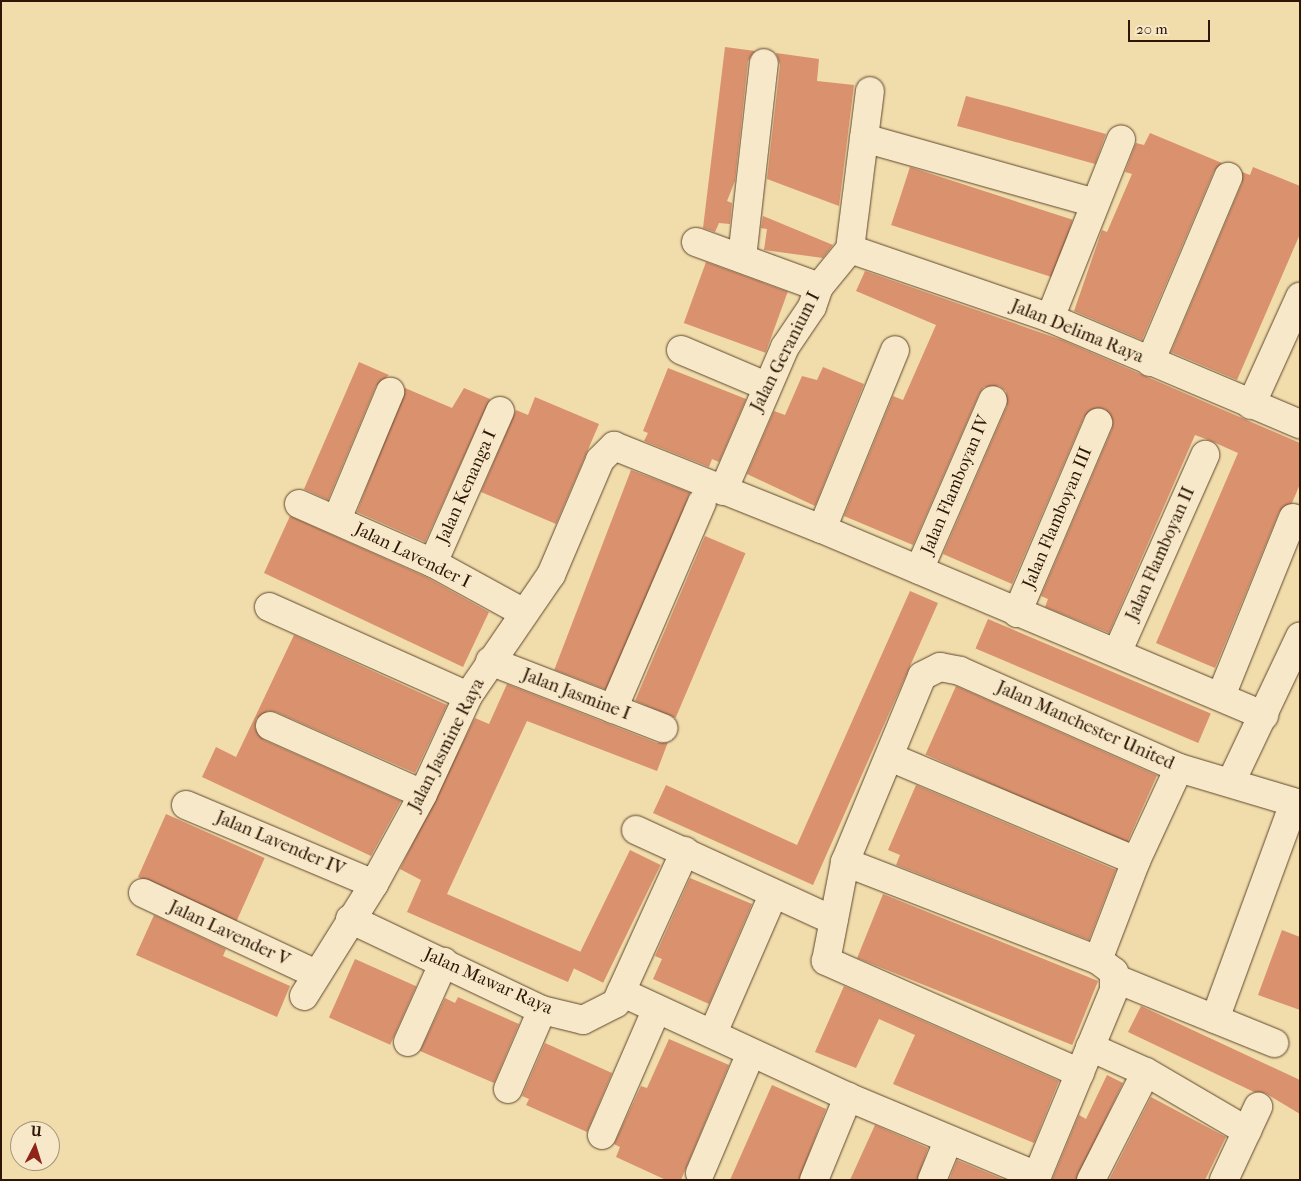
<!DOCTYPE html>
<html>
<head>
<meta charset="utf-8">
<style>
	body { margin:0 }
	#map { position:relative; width:1301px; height:1181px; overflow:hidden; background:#f1dcab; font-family:"IM FELL French Canon",serif }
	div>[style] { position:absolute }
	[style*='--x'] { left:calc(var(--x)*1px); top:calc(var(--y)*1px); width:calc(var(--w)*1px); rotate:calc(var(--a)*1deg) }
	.building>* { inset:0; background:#da916e; transform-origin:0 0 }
	.roads { filter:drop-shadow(0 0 1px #5f472e) drop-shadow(0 0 1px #5f472e) }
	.minor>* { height:28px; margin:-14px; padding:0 14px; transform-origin:14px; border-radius:14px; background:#f6e8c8 }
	span { translate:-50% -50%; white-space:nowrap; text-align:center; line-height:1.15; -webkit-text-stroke:4px #f6e8c8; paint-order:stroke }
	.street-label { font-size:18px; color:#2e1505 }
	.frame { position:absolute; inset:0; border:2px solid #2e1505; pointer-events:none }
	.north { position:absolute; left:10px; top:1121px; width:50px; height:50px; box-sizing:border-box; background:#f6e8c8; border:1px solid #a6947a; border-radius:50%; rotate:5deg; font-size:14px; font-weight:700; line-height:20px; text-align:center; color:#2e1505 }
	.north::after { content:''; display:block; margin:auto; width:18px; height:22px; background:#8f2418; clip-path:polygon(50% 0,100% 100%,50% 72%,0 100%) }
	.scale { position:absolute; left:1128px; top:20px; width:82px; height:22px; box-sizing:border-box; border:2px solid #2e1505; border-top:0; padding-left:6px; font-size:15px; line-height:18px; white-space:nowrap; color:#2e1505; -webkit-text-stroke:4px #f6e8c8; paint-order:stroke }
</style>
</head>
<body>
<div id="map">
	<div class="building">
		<i style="clip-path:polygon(725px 47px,755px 51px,748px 61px,735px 181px,727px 201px,732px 203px,730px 224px,719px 223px,715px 232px,703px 228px)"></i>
		<i style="clip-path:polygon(776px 53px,819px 59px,817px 81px,854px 85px,839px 206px,767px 179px,780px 65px)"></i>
		<i style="clip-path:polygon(966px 96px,1009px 107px,1106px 134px,1095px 164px,976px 131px,957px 126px)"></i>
		<i style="clip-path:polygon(1150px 133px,1222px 163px,1214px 171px,1142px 340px,1074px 311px,1102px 230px,1107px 232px,1132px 174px,1125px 172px,1136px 143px,1144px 145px)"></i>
		<i style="left:910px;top:167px;width:171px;height:61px;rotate:18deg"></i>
		<i style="clip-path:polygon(1253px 167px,1300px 186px,1300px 234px,1237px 380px,1171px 352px,1242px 183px,1242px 172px,1250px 175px)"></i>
		<i style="clip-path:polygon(763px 216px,768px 218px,833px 245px,823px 258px,764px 250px,767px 229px,761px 228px)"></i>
		<i style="left:706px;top:262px;width:87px;height:65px;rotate:20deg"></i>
		<i style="clip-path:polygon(865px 271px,1062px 340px,1300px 443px,1300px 484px,1292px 503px,1279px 512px,1215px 668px,1156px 643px,1238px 453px,1211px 441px,1195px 435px,1109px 633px,1045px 607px,1048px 599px,1041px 596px,1112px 429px,1113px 421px,1105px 409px,1096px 408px,1084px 417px,1012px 584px,943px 554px,1007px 406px,1006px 391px,999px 386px,984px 387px,979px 394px,913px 545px,844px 516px,893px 396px,903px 400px,936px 325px,856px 291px)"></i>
		<i style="clip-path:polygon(359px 362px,389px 375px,376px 386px,328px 500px,304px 489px)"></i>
		<i style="clip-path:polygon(823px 367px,864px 384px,815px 506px,747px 474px,774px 411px,785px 415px,802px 376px,817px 380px)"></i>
		<i style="clip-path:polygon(668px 368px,746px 399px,719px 462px,712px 459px,709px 467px,644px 441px,648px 433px,643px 431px)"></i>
		<i style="clip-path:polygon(405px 388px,452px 408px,464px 388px,490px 399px,425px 542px,357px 512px)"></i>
		<i style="clip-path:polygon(535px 397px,599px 424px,556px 524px,481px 492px,516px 410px,528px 415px)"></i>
		<i style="left:631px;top:470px;width:63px;height:214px;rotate:21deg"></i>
		<i style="clip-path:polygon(290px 516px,426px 577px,489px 612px,463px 667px,264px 573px)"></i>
		<i style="left:705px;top:536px;width:44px;height:179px;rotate:23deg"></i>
		<i style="clip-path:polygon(910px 591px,938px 603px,813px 885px,653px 813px,666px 785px,797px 845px)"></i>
		<i style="left:988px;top:619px;width:242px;height:32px;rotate:23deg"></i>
		<i style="clip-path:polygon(294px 635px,447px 705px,415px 773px,276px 712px,268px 711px,256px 719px,255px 728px,264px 740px,401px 801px,371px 856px,202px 777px,216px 747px,236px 757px)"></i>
		<i style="clip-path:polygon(507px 684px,657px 743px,668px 742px,657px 771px,527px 721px,447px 894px,581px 952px,568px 982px,407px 912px,421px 880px,400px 869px,475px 718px,489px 724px)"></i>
		<i style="left:956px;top:686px;width:220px;height:75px;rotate:24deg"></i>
		<i style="clip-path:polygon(916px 785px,1116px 870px,1089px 940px,896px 865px,900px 855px,888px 850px)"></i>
		<i style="left:166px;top:814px;width:108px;height:69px;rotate:24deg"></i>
		<i style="left:630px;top:850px;width:34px;height:131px;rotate:26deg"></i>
		<i style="clip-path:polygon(690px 878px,752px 904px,709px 1004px,653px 979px,662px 959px,655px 956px)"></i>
		<i style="left:883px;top:894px;width:232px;height:69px;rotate:22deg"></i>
		<i style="clip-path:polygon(154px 915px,226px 949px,223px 956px,290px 986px,277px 1017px,136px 955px)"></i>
		<i style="clip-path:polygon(1282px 930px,1300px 937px,1300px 1010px,1258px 995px)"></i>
		<i style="left:355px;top:959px;width:67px;height:64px;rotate:24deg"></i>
		<i style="clip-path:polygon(844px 986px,1059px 1081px,1034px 1143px,893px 1084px,915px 1035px,879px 1019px,856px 1068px,815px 1052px)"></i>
		<i style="clip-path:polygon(458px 997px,519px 1024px,494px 1083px,420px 1051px,445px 998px,455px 1003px)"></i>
		<i style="clip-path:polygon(1141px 1006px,1300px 1080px,1300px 1114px,1265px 1093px,1254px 1092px,1128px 1032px)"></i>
		<i style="clip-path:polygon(669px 1039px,729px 1065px,681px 1180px,666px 1180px,616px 1157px,620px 1147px,614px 1144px,641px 1086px,647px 1088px)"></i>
		<i style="clip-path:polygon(545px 1043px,612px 1073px,587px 1132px,526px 1105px,529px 1099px,522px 1096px)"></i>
		<i style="clip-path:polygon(1107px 1075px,1123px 1083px,1076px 1180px,1052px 1180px,1079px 1115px,1086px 1119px)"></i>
		<i style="clip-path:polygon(772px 1085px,826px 1109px,799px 1180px,730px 1180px)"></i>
		<i style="clip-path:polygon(1151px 1097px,1226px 1137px,1205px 1180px,1109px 1180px)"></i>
		<i style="clip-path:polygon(875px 1125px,928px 1148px,917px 1180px,850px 1180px)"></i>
		<i style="clip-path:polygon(957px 1160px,1005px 1180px,949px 1180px)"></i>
	</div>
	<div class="roads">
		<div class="minor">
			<i style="--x:864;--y:138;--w:240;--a:15.7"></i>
			<i style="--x:696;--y:242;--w:131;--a:20.1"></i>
			<i style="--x:850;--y:249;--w:212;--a:19"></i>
			<i style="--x:1050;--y:318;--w:272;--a:23"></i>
			<i style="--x:850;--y:249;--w:159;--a:-82.8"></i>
			<i style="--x:742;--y:258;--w:196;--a:-83.6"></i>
			<i style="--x:1050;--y:318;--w:192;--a:-68.3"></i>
			<i style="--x:681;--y:350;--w:92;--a:23"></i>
			<i style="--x:1150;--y:362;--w:201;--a:-67.1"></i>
			<i style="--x:1251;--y:405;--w:119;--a:-65.6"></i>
			<i style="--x:723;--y:491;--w:157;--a:-66.7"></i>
			<i style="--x:785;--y:347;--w:48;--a:-56"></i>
			<i style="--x:812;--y:307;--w:21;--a:-71"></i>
			<i style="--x:819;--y:287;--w:49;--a:-50.8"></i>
			<i style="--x:299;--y:504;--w:146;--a:23.8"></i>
			<i style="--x:433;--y:563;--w:104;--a:28.8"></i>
			<i style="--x:337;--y:519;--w:138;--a:-67.3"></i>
			<i style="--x:822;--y:529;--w:193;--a:-67.8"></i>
			<i style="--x:433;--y:563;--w:166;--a:-66.2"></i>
			<i style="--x:919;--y:570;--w:185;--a:-66.5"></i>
			<i style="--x:269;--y:607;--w:218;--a:24.1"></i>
			<i style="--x:1017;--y:613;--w:207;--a:-66.9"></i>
			<i style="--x:1117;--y:653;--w:217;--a:-66"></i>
			<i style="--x:490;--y:661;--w:186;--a:21.2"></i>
			<i style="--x:1221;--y:696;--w:192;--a:-68"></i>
			<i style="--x:613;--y:709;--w:225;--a:-66.7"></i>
			<i style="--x:270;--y:726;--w:167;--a:24"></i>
			<i style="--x:890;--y:757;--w:267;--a:22.9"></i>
			<i style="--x:1231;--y:782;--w:161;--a:-64.6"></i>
			<i style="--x:186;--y:805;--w:204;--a:22.8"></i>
			<i style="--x:636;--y:830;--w:217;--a:24.6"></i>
			<i style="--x:845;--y:862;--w:271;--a:21.2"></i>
			<i style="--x:143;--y:893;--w:191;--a:25.1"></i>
			<i style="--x:350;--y:919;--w:212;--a:25.4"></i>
			<i style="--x:542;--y:1010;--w:42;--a:13.7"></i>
			<i style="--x:583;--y:1020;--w:37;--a:-27"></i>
			<i style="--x:616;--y:1003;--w:167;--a:-65.6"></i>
			<i style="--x:1114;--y:978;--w:173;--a:22.1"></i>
			<i style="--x:621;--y:992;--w:250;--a:24.8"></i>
			<i style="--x:848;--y:1097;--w:205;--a:22.7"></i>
			<i style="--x:1037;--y:1176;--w:201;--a:-67.5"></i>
			<i style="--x:1114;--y:990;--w:18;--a:-90"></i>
			<i style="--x:1114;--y:972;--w:20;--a:-143"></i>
			<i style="--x:1098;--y:960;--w:106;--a:-69"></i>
			<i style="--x:1136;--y:861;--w:102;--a:-65.2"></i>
			<i style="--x:304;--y:996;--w:132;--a:-58"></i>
			<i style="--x:374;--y:884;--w:102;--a:-61.4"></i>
			<i style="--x:423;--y:794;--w:108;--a:-65.3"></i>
			<i style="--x:468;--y:696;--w:147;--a:-55.6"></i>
			<i style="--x:551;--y:575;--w:125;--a:-66.9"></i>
			<i style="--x:600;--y:460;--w:20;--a:-45"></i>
			<i style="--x:614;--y:446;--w:224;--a:21.8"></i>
			<i style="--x:822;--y:529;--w:480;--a:22.9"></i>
			<i style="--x:1215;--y:1019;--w:230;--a:-69.9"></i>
			<i style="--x:713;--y:1033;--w:150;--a:-66.5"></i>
			<i style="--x:408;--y:1042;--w:88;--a:-65.8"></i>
			<i style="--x:1090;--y:1047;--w:61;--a:24.1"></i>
			<i style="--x:1146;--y:1072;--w:117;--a:30.3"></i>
			<i style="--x:1080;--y:1073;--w:278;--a:-156.2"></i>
			<i style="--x:826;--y:961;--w:101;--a:-79.1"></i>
			<i style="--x:845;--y:862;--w:201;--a:-67.5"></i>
			<i style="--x:922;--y:676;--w:20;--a:-27"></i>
			<i style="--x:940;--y:667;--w:20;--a:11"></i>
			<i style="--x:960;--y:671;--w:240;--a:23.9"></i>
			<i style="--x:1179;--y:768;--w:126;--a:16.6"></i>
			<i style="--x:508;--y:1089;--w:86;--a:-66.7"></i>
			<i style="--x:602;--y:1135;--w:135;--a:-66.5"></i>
			<i style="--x:700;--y:1173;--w:130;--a:-67"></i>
			<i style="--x:814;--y:1180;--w:90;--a:-67.7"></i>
			<i style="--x:932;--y:1180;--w:42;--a:-67.7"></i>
			<i style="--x:1091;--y:1180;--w:121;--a:-63"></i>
			<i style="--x:1224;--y:1180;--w:81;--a:-65"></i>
		</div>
	</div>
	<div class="street-label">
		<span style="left:1077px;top:332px;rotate:22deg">Jalan Delima Raya</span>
		<span style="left:786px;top:352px;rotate:-63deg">Jalan Geranium I</span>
		<span style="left:956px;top:485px;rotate:-67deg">Jalan Flamboyan IV</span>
		<span style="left:467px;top:487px;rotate:-66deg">Jalan Kenanga I</span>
		<span style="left:1058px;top:518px;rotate:-67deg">Jalan Flamboyan III</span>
		<span style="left:1161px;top:554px;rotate:-66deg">Jalan Flamboyan II</span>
		<span style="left:412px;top:556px;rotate:26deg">Jalan Lavender I</span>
		<span style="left:576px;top:695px;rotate:21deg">Jalan Jasmine I</span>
		<span style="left:1085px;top:726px;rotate:24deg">Jalan Manchester United</span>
		<span style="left:447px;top:745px;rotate:-63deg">Jalan Jasmine Raya</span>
		<span style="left:280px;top:844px;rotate:23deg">Jalan Lavender IV</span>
		<span style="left:229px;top:934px;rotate:25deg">Jalan Lavender V</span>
		<span style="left:488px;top:982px;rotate:24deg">Jalan Mawar Raya</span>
	</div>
	<div class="frame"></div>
	<div class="north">U</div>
	<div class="scale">20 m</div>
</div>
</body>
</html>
